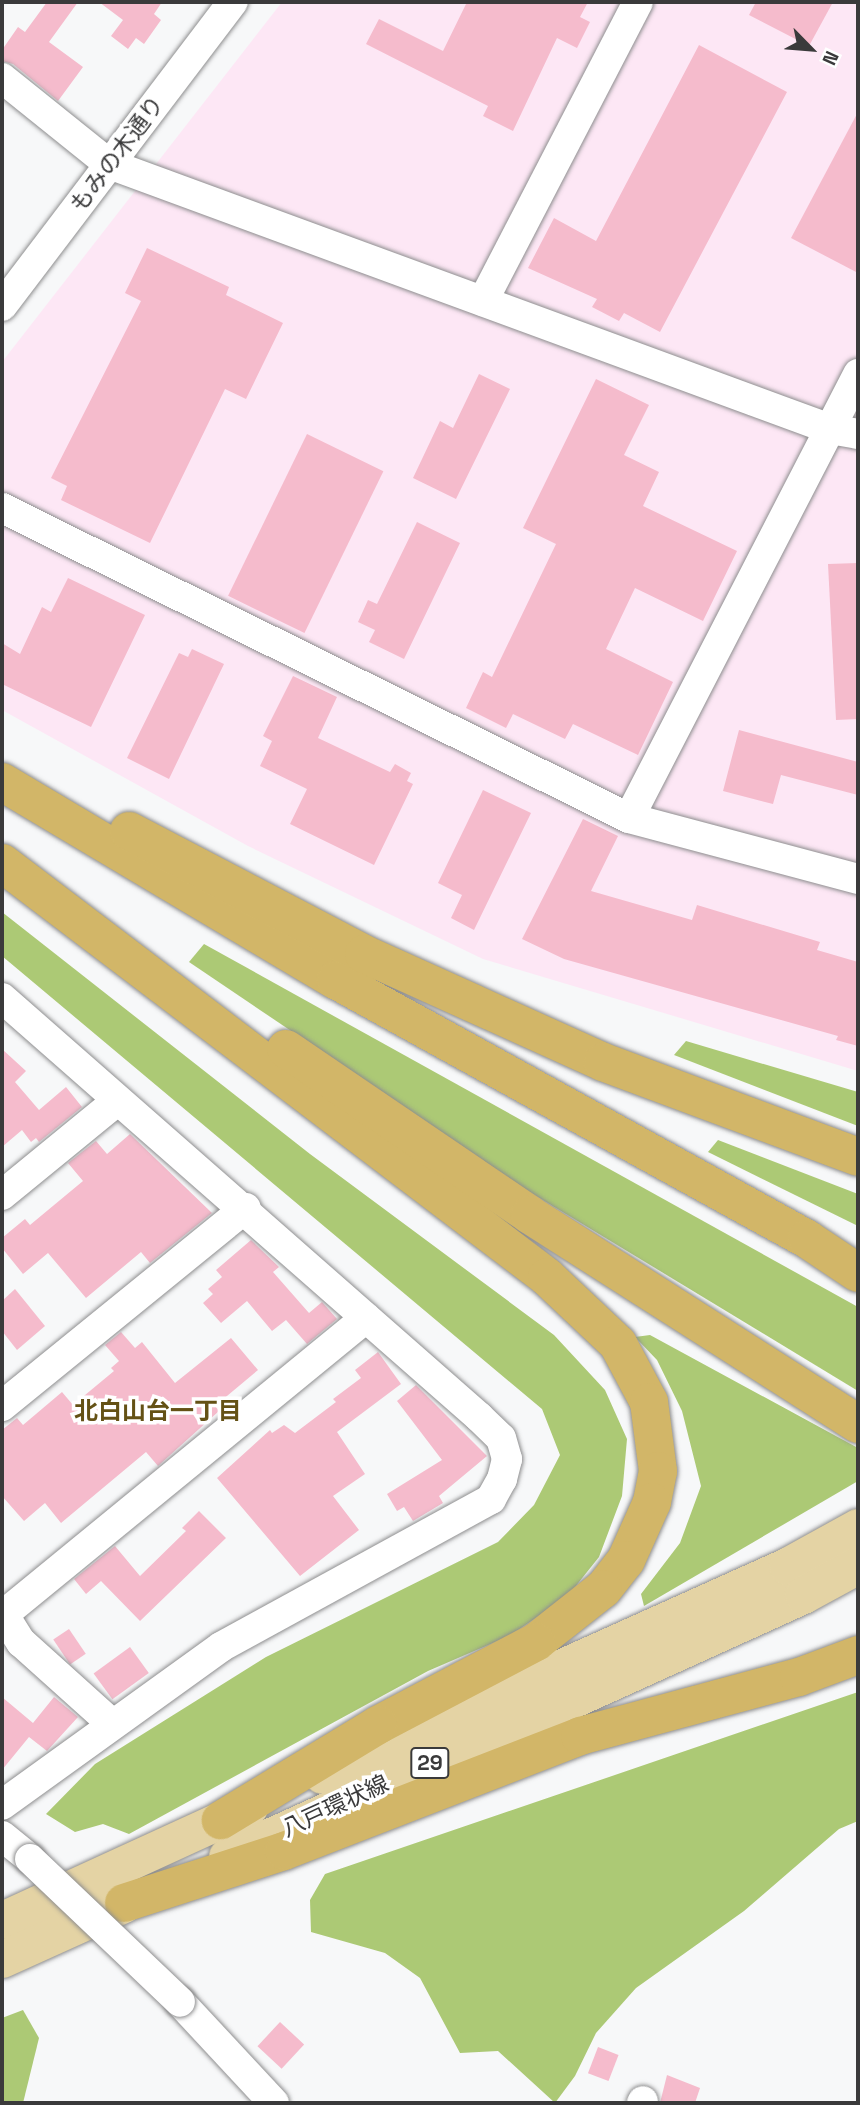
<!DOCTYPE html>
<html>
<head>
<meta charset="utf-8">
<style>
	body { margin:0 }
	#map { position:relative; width:860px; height:2105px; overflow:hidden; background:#f7f8f9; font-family:"Space Grotesk","Noto Sans JP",sans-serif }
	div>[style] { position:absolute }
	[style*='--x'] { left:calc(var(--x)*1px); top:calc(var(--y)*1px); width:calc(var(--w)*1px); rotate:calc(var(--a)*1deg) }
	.commercial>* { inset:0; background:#fde7f5 }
	.forest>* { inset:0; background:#acc975 }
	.building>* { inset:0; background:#f5bbcc; transform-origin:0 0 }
	.roads { filter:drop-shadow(0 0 2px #8e8e8f) drop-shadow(0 0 2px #8e8e8f) }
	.minor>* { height:30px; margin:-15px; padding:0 15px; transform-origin:15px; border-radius:15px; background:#fff }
	.major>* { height:37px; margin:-18.5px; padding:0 18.5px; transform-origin:18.5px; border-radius:18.5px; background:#e4d3a4 }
	.highway>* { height:38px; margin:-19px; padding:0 19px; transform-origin:19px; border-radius:19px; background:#d2b668 }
	.bridges { filter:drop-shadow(0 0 2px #8e8e8f) drop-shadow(0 0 2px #8e8e8f) }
	.minor-bridge>* { height:30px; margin:-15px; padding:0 15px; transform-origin:15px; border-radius:15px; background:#fff }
	span { translate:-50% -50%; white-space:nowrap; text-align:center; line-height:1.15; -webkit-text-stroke:7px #fff; paint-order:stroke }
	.shield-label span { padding:2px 5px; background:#fff; border:2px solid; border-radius:5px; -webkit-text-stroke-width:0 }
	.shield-label { font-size:21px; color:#3a3a3b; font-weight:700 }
	.street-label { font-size:23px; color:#3a3a3b }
	.neighbourhood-label { font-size:24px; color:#645115; font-weight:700 }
	.frame { position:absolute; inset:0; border:4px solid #3a3a3b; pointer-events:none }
	.north { position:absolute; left:776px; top:14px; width:70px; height:70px; -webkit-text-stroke:5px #fff; paint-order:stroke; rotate:115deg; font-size:19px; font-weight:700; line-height:28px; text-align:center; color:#3a3a3b }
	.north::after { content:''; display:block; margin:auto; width:24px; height:32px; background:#3a3a3b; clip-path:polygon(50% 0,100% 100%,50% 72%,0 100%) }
</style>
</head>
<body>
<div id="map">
	<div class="commercial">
		<i style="clip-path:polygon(282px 2px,858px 2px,858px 1071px,483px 959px,248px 846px,2px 710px,2px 362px)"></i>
	</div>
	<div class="forest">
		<i style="clip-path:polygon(2px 912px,310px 1154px,554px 1335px,605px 1390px,627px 1439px,622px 1496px,599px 1557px,567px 1597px,509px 1636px,428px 1671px,129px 1834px,103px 1824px,75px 1832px,46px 1814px,95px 1764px,266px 1657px,498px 1542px,534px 1505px,560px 1455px,542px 1409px,2px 956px)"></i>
		<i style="clip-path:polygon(204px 944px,858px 1307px,858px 1391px,528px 1191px,189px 962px)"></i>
		<i style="clip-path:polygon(686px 1041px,858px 1092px,858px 1126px,674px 1055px)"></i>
		<i style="clip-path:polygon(718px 1140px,858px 1194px,858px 1226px,708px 1152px)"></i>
		<i style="clip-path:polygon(650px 1335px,858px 1448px,858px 1481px,644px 1606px,641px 1594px,680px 1543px,701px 1486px,682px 1411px,657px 1360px,635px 1337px)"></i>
		<i style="clip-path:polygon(858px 1692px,858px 1821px,839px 1829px,744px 1911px,636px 1988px,596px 2033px,575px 2076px,555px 2103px,498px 2051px,460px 2053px,420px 1978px,385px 1953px,311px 1932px,310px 1900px,325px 1874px)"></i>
		<i style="clip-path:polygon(23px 2010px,39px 2038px,23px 2103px,2px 2103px,2px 2018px)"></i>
	</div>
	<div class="building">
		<i style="clip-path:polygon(47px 2px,78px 2px,49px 42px,83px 67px,58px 101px,13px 64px,2px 61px,2px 50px,18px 27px,25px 32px)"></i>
		<i style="clip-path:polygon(99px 2px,162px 2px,154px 14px,161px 20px,144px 44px,136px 38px,128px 49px,111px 36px,123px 20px)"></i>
		<i style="clip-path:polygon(467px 2px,588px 2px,580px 17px,590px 22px,577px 48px,557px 38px,513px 131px,483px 116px,488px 106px,366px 44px,379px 19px,443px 51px)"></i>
		<i style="clip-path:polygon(756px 2px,833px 2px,809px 46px,749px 15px)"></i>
		<i style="clip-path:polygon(699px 45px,787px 92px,660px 332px,624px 313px,619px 321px,592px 307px,597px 299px,528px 268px,554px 218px,596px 241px)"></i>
		<i style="clip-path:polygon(858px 112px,858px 273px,791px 238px)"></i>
		<i style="clip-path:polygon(147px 248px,229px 287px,226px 295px,283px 323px,246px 399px,225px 389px,150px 543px,61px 500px,67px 486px,51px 478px,141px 301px,125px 293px)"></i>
		<i style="clip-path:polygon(479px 374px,510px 389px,456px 499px,413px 478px,440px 421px,453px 428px)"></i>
		<i style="clip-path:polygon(596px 379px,649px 405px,624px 455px,659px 472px,643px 506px,737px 551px,703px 621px,635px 588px,606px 649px,673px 682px,638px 755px,573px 724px,565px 739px,513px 714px,506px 728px,466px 708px,483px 672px,492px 677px,556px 544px,523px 528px)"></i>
		<i style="left:307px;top:434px;width:85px;height:180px;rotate:26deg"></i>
		<i style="clip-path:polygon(417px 522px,460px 543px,404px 659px,369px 642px,375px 630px,358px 622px,368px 600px,377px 604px)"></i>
		<i style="clip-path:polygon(858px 563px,858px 719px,836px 720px,828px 564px)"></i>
		<i style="clip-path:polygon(68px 578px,145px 615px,91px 727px,2px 684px,2px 643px,20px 654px,42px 607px,51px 612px)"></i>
		<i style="clip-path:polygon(192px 649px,224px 664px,169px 779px,127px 758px,179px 653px,188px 657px)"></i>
		<i style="clip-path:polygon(293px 676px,337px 697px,318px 738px,390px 772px,395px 764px,411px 773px,407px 781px,413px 784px,374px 865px,290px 824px,307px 789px,260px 766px,272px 741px,263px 736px)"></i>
		<i style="clip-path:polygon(739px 730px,858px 762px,858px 795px,781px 775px,773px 804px,723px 791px)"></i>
		<i style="clip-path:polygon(483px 790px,531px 813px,474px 930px,451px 918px,462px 895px,438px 883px)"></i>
		<i style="clip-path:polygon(583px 819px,618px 836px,591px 891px,692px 920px,697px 905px,820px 942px,817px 950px,858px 962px,858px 1046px,836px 1040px,838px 1036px,564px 959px,522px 939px)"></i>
		<i style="clip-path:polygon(2px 1049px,26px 1071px,15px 1082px,39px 1110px,66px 1087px,82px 1107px,39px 1142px,36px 1138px,31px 1142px,22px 1130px,2px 1147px)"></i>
		<i style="clip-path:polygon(130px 1134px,212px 1213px,150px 1263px,141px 1252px,86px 1298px,48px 1253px,23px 1274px,2px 1248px,2px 1238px,25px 1219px,30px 1225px,83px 1181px,68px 1163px,96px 1141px,107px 1154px)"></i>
		<i style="clip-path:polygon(251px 1240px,279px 1267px,273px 1272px,309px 1313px,322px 1302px,337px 1319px,307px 1344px,286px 1320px,272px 1331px,247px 1301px,221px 1323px,203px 1303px,213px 1294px,208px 1289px,222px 1277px,216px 1270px)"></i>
		<i style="clip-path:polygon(15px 1289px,45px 1326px,17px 1350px,2px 1331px,2px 1301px)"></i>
		<i style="clip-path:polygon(121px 1332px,135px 1348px,142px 1342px,175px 1383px,231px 1338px,258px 1370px,215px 1406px,219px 1411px,158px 1466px,146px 1452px,61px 1523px,45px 1503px,24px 1521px,2px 1496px,2px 1430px,17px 1418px,23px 1425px,62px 1392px,73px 1405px,114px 1371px,111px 1368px,119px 1361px,105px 1345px)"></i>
		<i style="clip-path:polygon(378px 1352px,401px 1384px,337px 1432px,365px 1474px,333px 1496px,359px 1530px,300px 1576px,217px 1478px,270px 1430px,272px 1433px,284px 1425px,295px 1433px,336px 1402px,333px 1399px,361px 1378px,355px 1370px)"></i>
		<i style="clip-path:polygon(416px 1385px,487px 1456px,439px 1496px,443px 1503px,413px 1521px,404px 1507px,397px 1511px,387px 1494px,442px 1460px,397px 1401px)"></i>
		<i style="clip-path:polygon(199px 1511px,226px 1538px,140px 1621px,101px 1581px,86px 1594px,74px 1579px,115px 1546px,140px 1576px,186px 1531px,182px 1528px)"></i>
		<i style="left:69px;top:1629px;width:30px;height:19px;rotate:56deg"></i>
		<i style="left:130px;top:1647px;width:32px;height:45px;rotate:54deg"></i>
		<i style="clip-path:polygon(2px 1697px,33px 1723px,54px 1697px,78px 1717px,47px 1751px,29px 1737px,2px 1770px)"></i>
		<i style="left:280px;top:2022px;width:33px;height:33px;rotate:43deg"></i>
		<i style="left:598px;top:2047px;width:22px;height:28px;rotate:21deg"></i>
		<i style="clip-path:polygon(667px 2075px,700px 2088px,695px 2103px,660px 2103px)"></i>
	</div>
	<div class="roads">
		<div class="minor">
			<i style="--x:2;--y:78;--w:137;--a:38.8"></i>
			<i style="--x:109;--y:164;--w:768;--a:20.18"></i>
			<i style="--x:830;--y:429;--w:28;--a:10"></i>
			<i style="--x:483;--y:301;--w:337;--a:-62.6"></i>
			<i style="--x:2;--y:306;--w:382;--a:-52.8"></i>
			<i style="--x:2;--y:508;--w:699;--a:26.31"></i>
			<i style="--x:629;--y:818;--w:237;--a:14.9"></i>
			<i style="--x:629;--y:818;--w:500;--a:-62.7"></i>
			<i style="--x:2;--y:998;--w:635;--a:41.3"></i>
			<i style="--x:479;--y:1417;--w:30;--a:44"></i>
			<i style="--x:501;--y:1438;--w:22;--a:74"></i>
			<i style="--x:507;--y:1459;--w:21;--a:104"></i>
			<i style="--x:502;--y:1479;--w:23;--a:119"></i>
			<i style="--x:491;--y:1499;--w:308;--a:151.3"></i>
			<i style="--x:221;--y:1647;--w:270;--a:144.2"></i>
			<i style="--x:2;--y:1195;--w:149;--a:-39.3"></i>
			<i style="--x:2;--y:1406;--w:314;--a:-39.1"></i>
			<i style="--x:2;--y:1612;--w:36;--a:58"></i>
			<i style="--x:21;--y:1642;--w:121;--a:42"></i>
			<i style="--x:3;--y:1615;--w:469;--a:-39.3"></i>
			<i style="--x:2;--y:1836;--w:36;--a:39"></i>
			<i style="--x:180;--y:2002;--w:138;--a:47.1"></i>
			<i style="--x:642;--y:2103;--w:2;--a:-63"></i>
		</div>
		<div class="major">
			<i style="--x:322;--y:1775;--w:510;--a:-24.2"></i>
			<i style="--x:787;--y:1566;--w:81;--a:-28.8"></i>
			<i style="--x:227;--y:1856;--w:632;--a:-24.38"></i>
			<i style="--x:803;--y:1595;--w:63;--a:-28.6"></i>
			<i style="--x:2;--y:1920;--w:272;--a:-24.6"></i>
			<i style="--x:2;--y:1959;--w:133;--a:-24.4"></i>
		</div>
		<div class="highway">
			<i style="--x:2;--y:782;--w:388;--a:30.7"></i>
			<i style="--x:336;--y:980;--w:538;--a:28.81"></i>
			<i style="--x:807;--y:1239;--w:61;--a:33.7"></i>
			<i style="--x:129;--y:831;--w:265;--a:27.6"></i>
			<i style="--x:364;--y:954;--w:262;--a:24.3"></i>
			<i style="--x:603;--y:1062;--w:272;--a:20.4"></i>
			<i style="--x:2;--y:863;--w:684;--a:37.22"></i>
			<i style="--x:547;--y:1277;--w:98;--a:43.3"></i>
			<i style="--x:618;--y:1344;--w:66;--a:61.9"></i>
			<i style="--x:649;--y:1402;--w:70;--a:82.6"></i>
			<i style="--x:658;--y:1471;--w:32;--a:101"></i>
			<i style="--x:652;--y:1502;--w:64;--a:114.1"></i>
			<i style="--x:626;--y:1560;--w:37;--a:128"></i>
			<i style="--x:603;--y:1589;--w:85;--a:141.7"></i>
			<i style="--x:536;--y:1642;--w:178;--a:152.3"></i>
			<i style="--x:378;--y:1725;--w:184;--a:148.8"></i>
			<i style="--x:286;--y:1049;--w:295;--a:34.2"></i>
			<i style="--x:530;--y:1215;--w:389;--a:32.5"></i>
			<i style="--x:124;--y:1903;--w:168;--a:-18"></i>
			<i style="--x:284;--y:1851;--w:318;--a:-21.2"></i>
			<i style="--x:580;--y:1736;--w:227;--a:-15.1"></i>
			<i style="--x:799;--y:1677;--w:63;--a:-20.4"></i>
		</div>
	</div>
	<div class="bridges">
		<div class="minor-bridge">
			<i style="--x:30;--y:1859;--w:207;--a:43.6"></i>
		</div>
	</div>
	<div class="shield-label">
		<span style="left:430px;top:1763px">29</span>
	</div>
	<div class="street-label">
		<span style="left:117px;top:154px;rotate:-53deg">もみの木通り</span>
		<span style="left:335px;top:1806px;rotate:-25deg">八戸環状線</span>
	</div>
	<div class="neighbourhood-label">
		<span style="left:158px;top:1411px">北白山台一丁目</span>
	</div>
	<div class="frame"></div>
	<div class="north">N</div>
</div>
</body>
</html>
